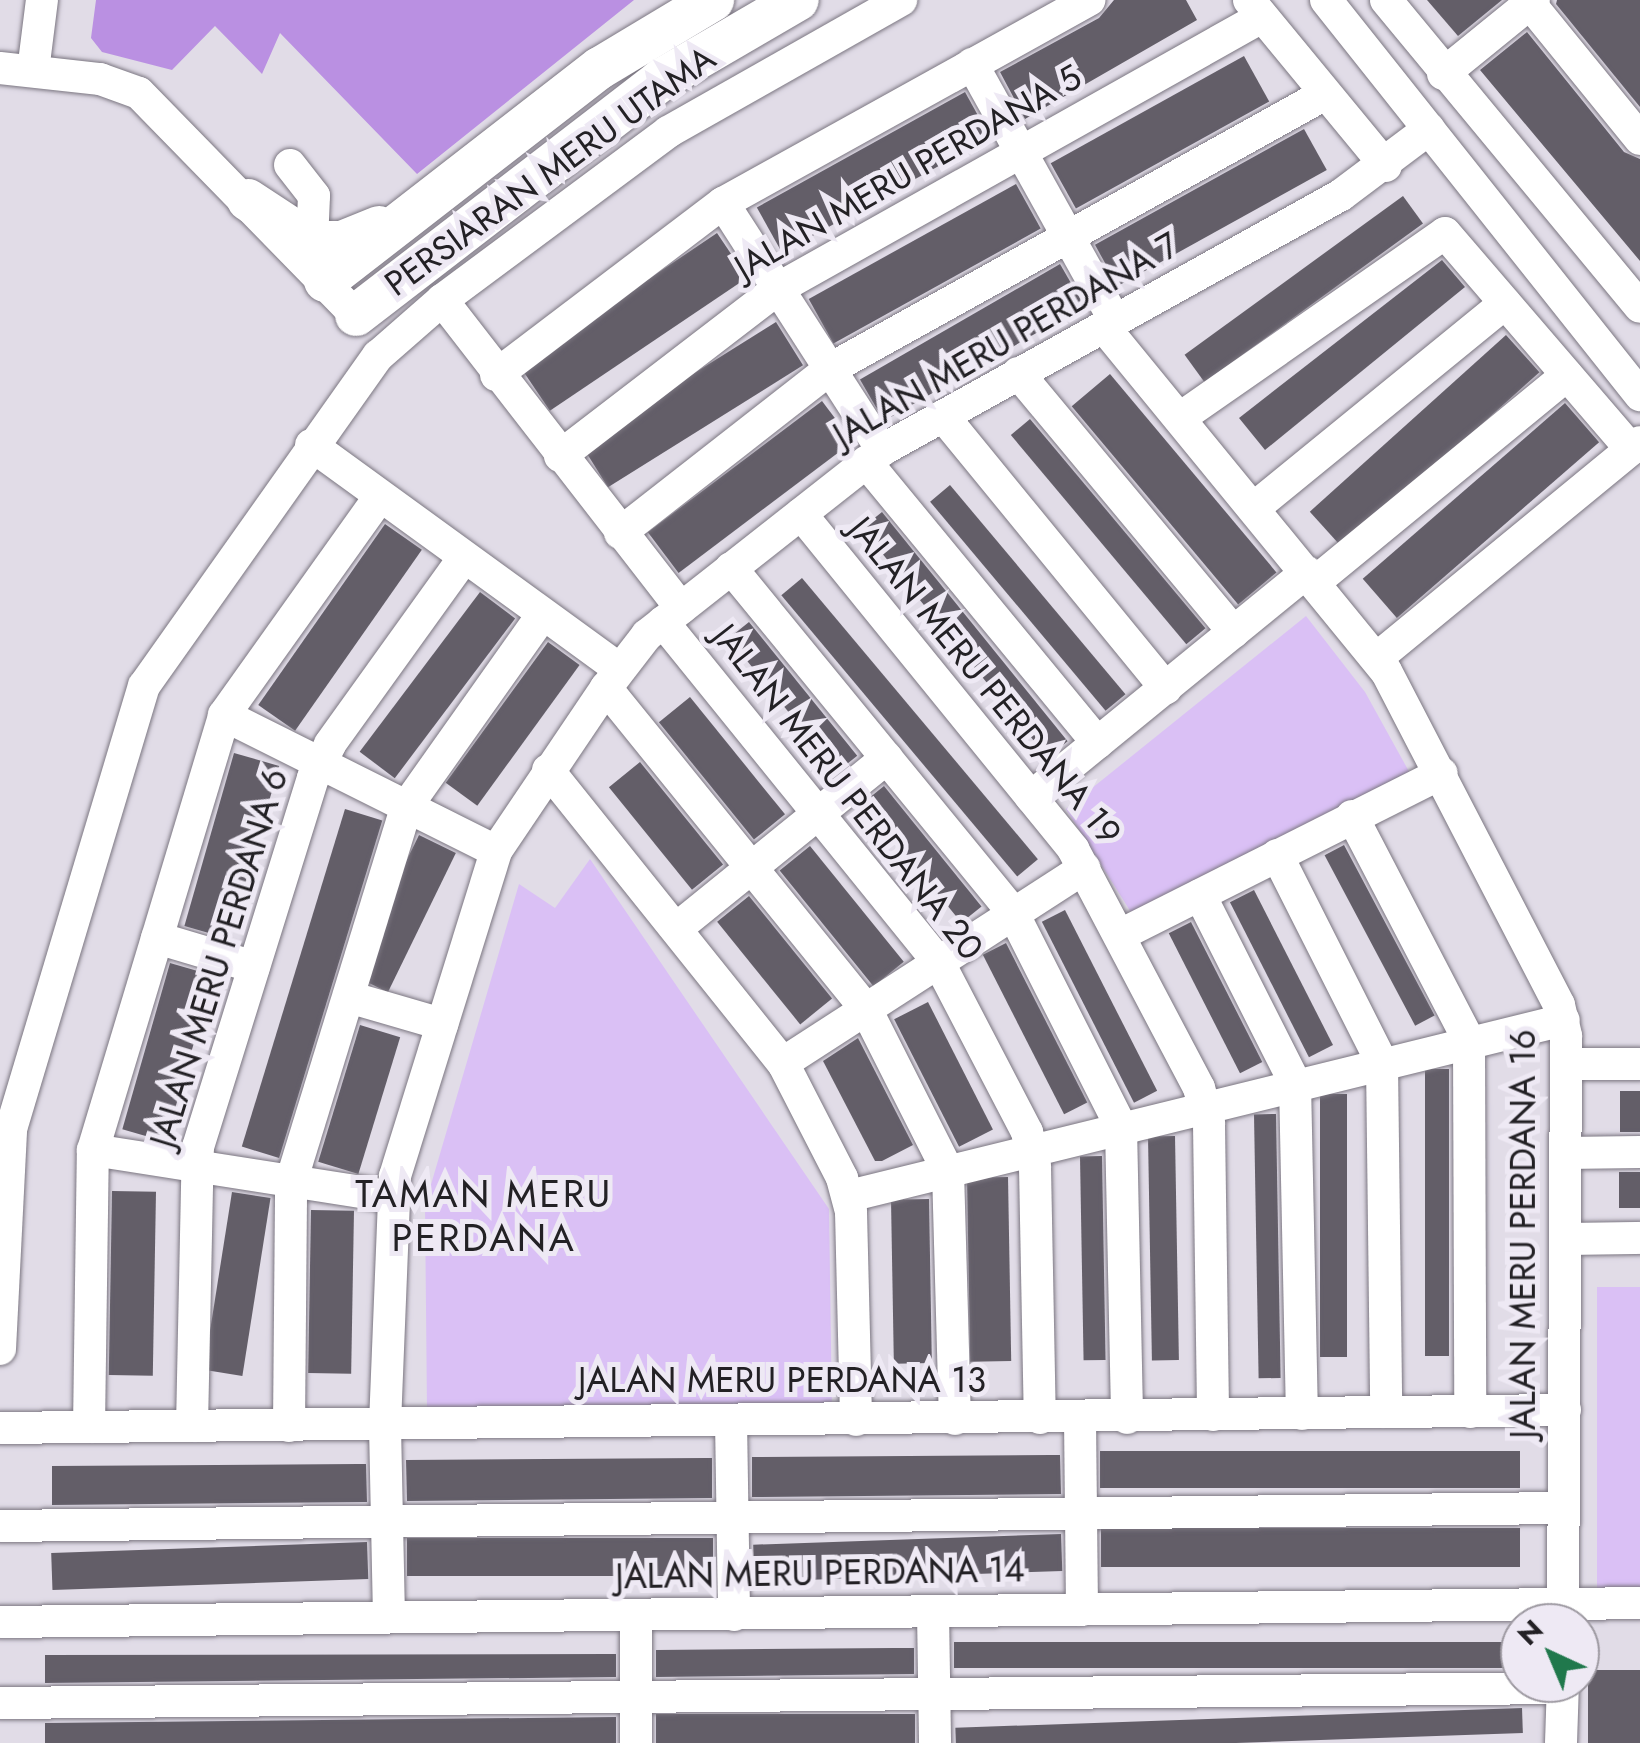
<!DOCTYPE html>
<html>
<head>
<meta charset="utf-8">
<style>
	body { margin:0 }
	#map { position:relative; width:1640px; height:1743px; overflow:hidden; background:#e1dce7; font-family:Jost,sans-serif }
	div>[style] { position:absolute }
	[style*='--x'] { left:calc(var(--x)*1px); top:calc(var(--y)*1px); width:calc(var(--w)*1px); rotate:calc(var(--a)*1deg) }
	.green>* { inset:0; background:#dac0f5; transform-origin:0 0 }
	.water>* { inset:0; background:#ba90e2 }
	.building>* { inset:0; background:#635e68; transform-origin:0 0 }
	.roads { filter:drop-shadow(0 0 2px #7b7681) drop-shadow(0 0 2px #7b7681) }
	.minor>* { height:32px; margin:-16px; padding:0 16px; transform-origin:16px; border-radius:16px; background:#fff }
	.major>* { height:42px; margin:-21px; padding:0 21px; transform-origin:21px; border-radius:21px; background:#fff }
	span { translate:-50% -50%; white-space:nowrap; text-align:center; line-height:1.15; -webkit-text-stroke:10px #eee9f4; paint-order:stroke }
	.street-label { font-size:35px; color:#232125 }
	.neighbourhood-label { font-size:38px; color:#232125; letter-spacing:2.5px }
	.north { position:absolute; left:1500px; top:1603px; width:100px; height:100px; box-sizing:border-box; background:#eee9f4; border:2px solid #9d99a1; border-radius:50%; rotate:316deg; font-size:28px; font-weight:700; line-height:40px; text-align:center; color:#232125 }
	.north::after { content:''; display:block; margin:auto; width:35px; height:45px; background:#20784c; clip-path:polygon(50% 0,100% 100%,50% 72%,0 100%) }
</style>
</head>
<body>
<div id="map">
	<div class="green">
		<i style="clip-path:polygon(1306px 616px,1365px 692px,1417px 786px,1134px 917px,1066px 809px)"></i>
		<i style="clip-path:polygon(590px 859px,829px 1209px,832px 1412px,427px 1411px,425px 1205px,519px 884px,555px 908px)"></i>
		<i style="left:1597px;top:1287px;width:43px;height:307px"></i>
	</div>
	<div class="water">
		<i style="clip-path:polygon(96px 0,634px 0,417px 174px,280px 33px,262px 74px,215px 26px,172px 70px,102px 52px,91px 38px)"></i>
	</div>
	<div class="building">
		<i style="clip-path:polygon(1114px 0,1186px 0,1197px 20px,1025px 119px,1000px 72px,1099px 18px)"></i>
		<i style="clip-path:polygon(1427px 0,1502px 0,1458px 36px)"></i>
		<i style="clip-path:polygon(1557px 0,1640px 0,1640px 107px,1556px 4px)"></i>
		<i style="clip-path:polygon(1527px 32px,1624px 152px,1640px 159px,1640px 261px,1480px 70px)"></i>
		<i style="left:1244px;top:56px;width:52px;height:221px;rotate:61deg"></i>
		<i style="left:965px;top:92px;width:52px;height:238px;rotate:61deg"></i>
		<i style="left:1304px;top:129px;width:47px;height:239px;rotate:61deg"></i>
		<i style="left:1016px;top:184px;width:51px;height:237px;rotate:61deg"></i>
		<i style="left:1403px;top:196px;width:34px;height:270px;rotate:54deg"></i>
		<i style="left:717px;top:233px;width:54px;height:238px;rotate:56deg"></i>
		<i style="clip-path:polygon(1442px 260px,1465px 287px,1265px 450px,1239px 418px)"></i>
		<i style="left:1060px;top:264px;width:48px;height:231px;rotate:60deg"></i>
		<i style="left:776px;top:322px;width:51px;height:230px;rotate:58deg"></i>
		<i style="left:1506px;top:335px;width:50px;height:264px;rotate:48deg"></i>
		<i style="left:1110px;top:374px;width:259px;height:50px;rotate:50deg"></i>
		<i style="left:822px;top:401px;width:51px;height:218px;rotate:53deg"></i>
		<i style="left:1565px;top:403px;width:52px;height:268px;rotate:49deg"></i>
		<i style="left:1030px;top:419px;width:273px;height:25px;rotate:50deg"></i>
		<i style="left:950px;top:485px;width:273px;height:26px;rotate:50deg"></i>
		<i style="left:882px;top:512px;width:295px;height:26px;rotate:51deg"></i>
		<i style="left:385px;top:524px;width:45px;height:221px;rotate:35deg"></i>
		<i style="left:802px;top:578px;width:367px;height:27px;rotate:50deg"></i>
		<i style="left:480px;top:592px;width:44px;height:200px;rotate:37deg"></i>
		<i style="left:749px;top:622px;width:172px;height:26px;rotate:51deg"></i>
		<i style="left:548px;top:642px;width:39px;height:174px;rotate:36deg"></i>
		<i style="left:690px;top:697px;width:151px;height:40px;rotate:51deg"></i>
		<i style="left:234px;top:753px;width:47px;height:180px;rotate:16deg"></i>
		<i style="left:640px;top:762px;width:132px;height:40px;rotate:51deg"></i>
		<i style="left:884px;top:786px;width:155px;height:26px;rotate:51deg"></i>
		<i style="left:345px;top:809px;width:39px;height:353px;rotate:17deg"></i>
		<i style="left:419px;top:835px;width:41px;height:155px;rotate:26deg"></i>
		<i style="left:1344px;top:845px;width:193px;height:22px;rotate:62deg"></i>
		<i style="left:810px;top:846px;width:149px;height:39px;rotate:51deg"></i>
		<i style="left:1254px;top:890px;width:174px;height:27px;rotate:63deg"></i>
		<i style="left:749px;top:896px;width:132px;height:41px;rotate:51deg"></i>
		<i style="left:1065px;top:910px;width:203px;height:26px;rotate:63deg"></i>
		<i style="left:1191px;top:922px;width:157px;height:25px;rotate:63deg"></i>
		<i style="left:1006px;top:943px;width:179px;height:26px;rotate:63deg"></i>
		<i style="left:170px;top:963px;width:45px;height:173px;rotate:16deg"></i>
		<i style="left:928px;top:1002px;width:143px;height:38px;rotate:63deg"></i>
		<i style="left:360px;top:1025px;width:42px;height:143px;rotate:17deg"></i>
		<i style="clip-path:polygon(858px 1038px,913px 1145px,882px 1161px,875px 1161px,823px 1061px)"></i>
		<i style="left:1449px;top:1069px;width:287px;height:24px;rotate:90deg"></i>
		<i style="left:1640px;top:1091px;width:41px;height:20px;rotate:90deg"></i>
		<i style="left:1347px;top:1094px;width:263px;height:27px;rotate:90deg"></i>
		<i style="left:1276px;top:1114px;width:264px;height:22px;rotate:89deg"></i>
		<i style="left:1175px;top:1136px;width:224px;height:27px;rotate:89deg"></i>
		<i style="left:1102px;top:1156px;width:204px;height:22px;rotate:89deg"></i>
		<i style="left:1619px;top:1172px;width:21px;height:36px"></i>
		<i style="left:1008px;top:1177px;width:184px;height:41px;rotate:89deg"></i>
		<i style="left:112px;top:1191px;width:44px;height:184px;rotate:1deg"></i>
		<i style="left:232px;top:1192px;width:39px;height:180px;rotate:9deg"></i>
		<i style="left:929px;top:1199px;width:164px;height:38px;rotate:89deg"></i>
		<i style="left:311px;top:1210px;width:43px;height:163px;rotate:1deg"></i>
		<i style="left:1520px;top:1451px;width:37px;height:420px;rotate:90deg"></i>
		<i style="clip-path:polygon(1050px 1455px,1060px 1455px,1061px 1494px,752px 1497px,752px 1457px)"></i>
		<i style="clip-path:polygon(705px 1458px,712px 1458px,712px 1498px,407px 1501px,406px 1460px)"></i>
		<i style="clip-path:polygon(358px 1464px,366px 1464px,367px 1502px,52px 1505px,52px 1466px)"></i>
		<i style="left:1520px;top:1528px;width:39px;height:419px;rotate:90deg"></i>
		<i style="left:1061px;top:1534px;width:37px;height:308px;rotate:88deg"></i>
		<i style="left:713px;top:1538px;width:38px;height:306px;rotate:90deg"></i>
		<i style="left:367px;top:1542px;width:37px;height:316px;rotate:88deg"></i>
		<i style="left:1520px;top:1642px;width:26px;height:566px;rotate:90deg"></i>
		<i style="clip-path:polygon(893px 1648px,914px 1648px,914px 1674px,656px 1677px,656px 1650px)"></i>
		<i style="clip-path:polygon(609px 1654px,616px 1654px,616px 1677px,45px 1683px,45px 1655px)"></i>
		<i style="left:1588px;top:1670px;width:52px;height:73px"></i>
		<i style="left:1522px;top:1708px;width:25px;height:567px;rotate:88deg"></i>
		<i style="left:915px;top:1714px;width:29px;height:259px;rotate:90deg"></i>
		<i style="clip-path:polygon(616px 1717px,616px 1743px,45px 1743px,45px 1723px)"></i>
	</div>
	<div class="roads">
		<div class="minor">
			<i style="--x:1249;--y:0;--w:215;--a:50.5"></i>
			<i style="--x:1326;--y:0;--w:505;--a:51.52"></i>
			<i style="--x:1386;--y:0;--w:398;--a:50.4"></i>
			<i style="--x:1527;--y:0;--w:179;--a:50.9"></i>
			<i style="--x:972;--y:64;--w:294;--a:60.9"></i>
			<i style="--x:0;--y:68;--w:101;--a:6.3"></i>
			<i style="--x:100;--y:79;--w:41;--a:19.7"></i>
			<i style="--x:139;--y:93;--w:310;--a:45.7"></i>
			<i style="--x:33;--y:71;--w:72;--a:-82.8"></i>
			<i style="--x:1443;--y:74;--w:117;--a:-39.1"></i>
			<i style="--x:290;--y:165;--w:39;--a:52"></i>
			<i style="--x:314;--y:196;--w:46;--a:92.5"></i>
			<i style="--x:723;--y:203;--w:294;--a:57.2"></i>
			<i style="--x:442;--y:300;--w:390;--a:52.2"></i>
			<i style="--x:1104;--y:327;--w:445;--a:50.7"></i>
			<i style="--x:1386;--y:671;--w:376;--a:62.6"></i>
			<i style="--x:1559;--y:1005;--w:32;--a:77"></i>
			<i style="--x:1566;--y:1036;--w:587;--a:90.29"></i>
			<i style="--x:1018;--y:373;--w:337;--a:50.2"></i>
			<i style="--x:496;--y:375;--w:285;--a:-37.2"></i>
			<i style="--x:723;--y:203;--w:419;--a:-29"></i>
			<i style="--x:943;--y:416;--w:352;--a:50.7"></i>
			<i style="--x:1180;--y:418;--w:323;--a:-34.9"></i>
			<i style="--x:1445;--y:233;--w:285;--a:49.3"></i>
			<i style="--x:311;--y:445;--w:381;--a:36"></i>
			<i style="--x:560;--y:456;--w:276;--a:-37.5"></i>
			<i style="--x:779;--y:288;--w:554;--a:-29.3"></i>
			<i style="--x:866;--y:462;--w:364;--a:50.5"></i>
			<i style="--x:1254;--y:508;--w:324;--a:-39.2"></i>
			<i style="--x:801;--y:514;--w:432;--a:50.9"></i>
			<i style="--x:1073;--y:849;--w:270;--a:62.2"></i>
			<i style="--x:1199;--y:1088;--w:37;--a:74"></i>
			<i style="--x:1209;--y:1124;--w:291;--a:89.2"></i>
			<i style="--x:620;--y:533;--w:266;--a:-38"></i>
			<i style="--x:830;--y:369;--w:566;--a:-29.05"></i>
			<i style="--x:731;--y:568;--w:446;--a:50.7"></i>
			<i style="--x:1013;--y:913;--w:240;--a:63.2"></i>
			<i style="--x:1121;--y:1127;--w:291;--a:88.8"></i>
			<i style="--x:1315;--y:582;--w:326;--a:-39.4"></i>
			<i style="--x:663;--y:622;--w:437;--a:51"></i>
			<i style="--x:938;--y:961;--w:193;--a:62.5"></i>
			<i style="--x:1027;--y:1132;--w:36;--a:77"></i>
			<i style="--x:1035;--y:1167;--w:251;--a:88.9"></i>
			<i style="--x:1377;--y:658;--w:340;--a:-39.4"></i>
			<i style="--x:606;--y:688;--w:413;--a:51"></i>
			<i style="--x:866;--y:1009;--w:182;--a:63.2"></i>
			<i style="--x:948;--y:1171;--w:248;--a:88.4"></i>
			<i style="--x:224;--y:715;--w:304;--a:26.6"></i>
			<i style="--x:548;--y:770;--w:376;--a:51.3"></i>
			<i style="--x:783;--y:1063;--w:129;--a:62.8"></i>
			<i style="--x:842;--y:1178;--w:35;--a:75"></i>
			<i style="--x:851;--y:1212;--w:208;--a:88.6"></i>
			<i style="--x:1031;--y:797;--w:356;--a:-39.2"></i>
			<i style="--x:1352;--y:816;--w:254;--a:62.5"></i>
			<i style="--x:1469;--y:1041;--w:371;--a:89.8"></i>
			<i style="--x:1277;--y:855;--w:233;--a:63.2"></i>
			<i style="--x:1382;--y:1063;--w:349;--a:89.3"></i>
			<i style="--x:1200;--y:895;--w:211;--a:63.2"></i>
			<i style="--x:1295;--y:1083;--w:331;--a:88.8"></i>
			<i style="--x:677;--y:928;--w:270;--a:-39"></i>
			<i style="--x:1120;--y:935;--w:360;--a:-26.7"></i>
			<i style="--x:157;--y:938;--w:101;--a:16.6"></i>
			<i style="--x:349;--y:997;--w:97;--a:16.2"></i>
			<i style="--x:783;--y:1063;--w:359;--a:-32.9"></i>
			<i style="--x:1566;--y:1064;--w:74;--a:0"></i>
			<i style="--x:93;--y:1150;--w:303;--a:8.9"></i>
			<i style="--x:1565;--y:1153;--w:75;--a:-0.8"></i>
			<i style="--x:849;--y:1196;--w:736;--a:-13.83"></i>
			<i style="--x:1566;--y:1239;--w:74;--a:-0.8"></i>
			<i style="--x:0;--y:1349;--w:220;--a:-87.1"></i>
			<i style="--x:11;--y:1129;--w:463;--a:-73.3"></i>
			<i style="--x:144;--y:686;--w:405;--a:-54.7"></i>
			<i style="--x:378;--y:356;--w:85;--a:-41.2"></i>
			<i style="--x:442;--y:300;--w:282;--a:-36.6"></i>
			<i style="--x:668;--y:132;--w:268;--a:-29.5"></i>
			<i style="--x:1080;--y:1418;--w:192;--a:89.4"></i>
			<i style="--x:731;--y:1420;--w:195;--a:89.1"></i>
			<i style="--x:192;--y:1426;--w:279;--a:-88.8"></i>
			<i style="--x:198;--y:1147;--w:387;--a:-72.7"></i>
			<i style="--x:313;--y:778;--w:38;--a:-63"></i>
			<i style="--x:330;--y:744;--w:228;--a:-54.3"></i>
			<i style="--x:289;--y:1426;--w:244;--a:-89.5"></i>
			<i style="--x:291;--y:1182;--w:393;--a:-72.9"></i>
			<i style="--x:407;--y:806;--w:235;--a:-54.7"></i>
			<i style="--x:89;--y:1427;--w:277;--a:-89.2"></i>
			<i style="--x:93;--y:1150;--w:454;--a:-73.2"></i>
			<i style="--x:224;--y:715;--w:267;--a:-54.5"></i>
			<i style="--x:0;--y:1428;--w:1565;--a:-0.66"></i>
			<i style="--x:0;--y:1526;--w:1563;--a:-0.66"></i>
			<i style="--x:933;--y:1612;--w:131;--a:89.1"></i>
			<i style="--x:389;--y:1617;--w:193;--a:-91.2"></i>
			<i style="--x:385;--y:1424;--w:248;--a:-87.7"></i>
			<i style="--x:395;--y:1176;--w:340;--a:-72.7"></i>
			<i style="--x:496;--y:851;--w:197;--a:-56"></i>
			<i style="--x:606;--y:688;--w:67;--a:-52.3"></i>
			<i style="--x:647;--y:635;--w:299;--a:-38.2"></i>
			<i style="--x:882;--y:450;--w:525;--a:-29.05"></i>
			<i style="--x:1341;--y:195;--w:110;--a:-36.9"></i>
			<i style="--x:0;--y:1622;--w:1640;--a:-0.66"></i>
			<i style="--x:0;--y:1703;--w:1563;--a:-0.55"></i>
			<i style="--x:636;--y:1743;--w:127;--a:-90"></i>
			<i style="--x:1561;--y:1743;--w:60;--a:-88.1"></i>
		</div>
		<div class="major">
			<i style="--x:248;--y:200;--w:77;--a:33.3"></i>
			<i style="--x:312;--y:242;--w:30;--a:0"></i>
			<i style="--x:342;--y:242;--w:40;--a:-22"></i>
			<i style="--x:325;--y:281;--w:348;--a:-37.8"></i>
			<i style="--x:600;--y:68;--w:132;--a:-31"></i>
			<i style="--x:356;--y:315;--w:386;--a:-37.6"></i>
			<i style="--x:662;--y:79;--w:157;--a:-30.2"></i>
		</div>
	</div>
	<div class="street-label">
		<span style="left:550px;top:171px;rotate:-36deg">PERSIARAN MERU UTAMA</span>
		<span style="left:908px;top:172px;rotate:-30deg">JALAN MERU PERDANA 5</span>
		<span style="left:1006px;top:340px;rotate:-30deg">JALAN MERU PERDANA 7</span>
		<span style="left:985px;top:681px;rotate:51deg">JALAN MERU PERDANA 19</span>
		<span style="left:848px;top:792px;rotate:52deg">JALAN MERU PERDANA 20</span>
		<span style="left:219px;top:958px;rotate:-73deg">JALAN MERU PERDANA 6</span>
		<span style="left:1523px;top:1234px;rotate:-90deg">JALAN MERU PERDANA 16</span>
		<span style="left:782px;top:1380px">JALAN MERU PERDANA 13</span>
		<span style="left:820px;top:1573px;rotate:-1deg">JALAN MERU PERDANA 14</span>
	</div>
	<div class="neighbourhood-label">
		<span style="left:484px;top:1216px">TAMAN MERU<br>PERDANA</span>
	</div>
	<div class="north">N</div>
</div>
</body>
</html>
